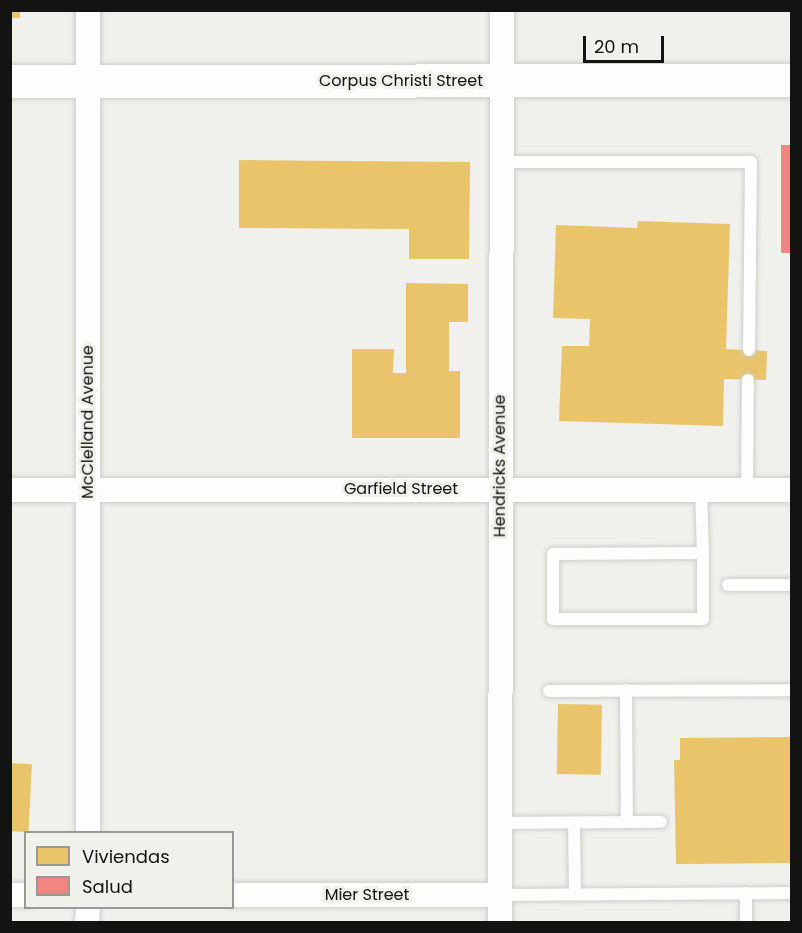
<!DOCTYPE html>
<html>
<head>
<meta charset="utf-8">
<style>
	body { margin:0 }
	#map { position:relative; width:802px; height:933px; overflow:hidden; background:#f0f0ec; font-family:Poppins,sans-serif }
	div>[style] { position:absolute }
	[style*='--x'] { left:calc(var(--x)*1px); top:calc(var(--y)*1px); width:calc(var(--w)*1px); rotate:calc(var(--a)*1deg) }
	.homes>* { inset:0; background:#e9c46a; transform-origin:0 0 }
	.health>* { inset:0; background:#f28482; transform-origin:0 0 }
	.roads { filter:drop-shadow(0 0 2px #cdcdca) drop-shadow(0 0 2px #cdcdca) }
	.lane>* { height:12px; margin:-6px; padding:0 6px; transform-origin:6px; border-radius:6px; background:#fdfdfc }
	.street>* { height:24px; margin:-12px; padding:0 12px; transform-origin:12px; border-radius:12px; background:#fdfdfc }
	.secondary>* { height:33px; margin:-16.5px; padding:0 16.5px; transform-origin:16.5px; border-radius:16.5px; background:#fdfdfc }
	span { translate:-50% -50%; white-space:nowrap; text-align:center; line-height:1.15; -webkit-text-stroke:6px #f1f1eb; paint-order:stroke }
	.street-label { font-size:16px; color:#131311 }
	.frame { position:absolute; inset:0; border:12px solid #131311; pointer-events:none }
	.legend { position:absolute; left:24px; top:831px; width:210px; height:78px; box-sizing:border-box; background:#f1f1eb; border:2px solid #989894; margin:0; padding:8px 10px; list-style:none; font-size:18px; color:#131311 }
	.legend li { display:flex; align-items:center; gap:12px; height:30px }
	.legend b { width:30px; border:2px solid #989894 }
	.scale { position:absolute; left:583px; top:36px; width:81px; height:27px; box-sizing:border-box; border:3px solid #131311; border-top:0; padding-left:8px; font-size:18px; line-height:21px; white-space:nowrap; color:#131311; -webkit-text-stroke:4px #f1f1eb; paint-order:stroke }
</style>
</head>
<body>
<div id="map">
	<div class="homes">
		<i style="left:10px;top:10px;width:10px;height:8px"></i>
		<i style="clip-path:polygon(239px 160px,470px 162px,469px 259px,409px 259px,409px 229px,239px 228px)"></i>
		<i style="clip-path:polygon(638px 221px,730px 224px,726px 349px,767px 351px,766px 380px,724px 379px,723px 426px,559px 421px,562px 346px,589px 346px,590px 319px,553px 318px,556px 225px,637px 228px)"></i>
		<i style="clip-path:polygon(406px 283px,468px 284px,468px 322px,449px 322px,449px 371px,460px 371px,460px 438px,352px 438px,352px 349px,394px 349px,393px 373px,406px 373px)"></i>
		<i style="left:558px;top:704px;width:44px;height:70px;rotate:1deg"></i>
		<i style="clip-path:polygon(792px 737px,792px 863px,676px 864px,674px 760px,680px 760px,680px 738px)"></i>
		<i style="left:10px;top:763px;width:22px;height:68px;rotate:3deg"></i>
	</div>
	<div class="health">
		<i style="left:781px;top:145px;width:11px;height:108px"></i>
	</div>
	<div class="roads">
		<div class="lane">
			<i style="--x:501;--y:162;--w:250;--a:0"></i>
			<i style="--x:751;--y:162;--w:188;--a:90.6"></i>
			<i style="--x:701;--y:490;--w:63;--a:88.2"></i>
			<i style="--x:703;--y:553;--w:66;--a:90"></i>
			<i style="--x:703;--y:619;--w:150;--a:180"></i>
			<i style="--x:553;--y:619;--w:65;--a:-90"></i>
			<i style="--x:553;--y:554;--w:150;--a:-0.4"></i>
			<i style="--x:747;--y:490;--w:110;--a:-89.5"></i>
			<i style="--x:728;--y:585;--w:64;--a:0"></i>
			<i style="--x:626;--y:690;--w:132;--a:89.6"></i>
			<i style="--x:549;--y:691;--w:243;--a:-0.2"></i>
			<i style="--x:501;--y:823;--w:160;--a:-0.4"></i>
			<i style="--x:574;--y:823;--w:70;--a:89.2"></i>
			<i style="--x:746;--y:893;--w:29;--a:90"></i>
			<i style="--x:501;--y:895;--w:291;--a:-0.4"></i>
		</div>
		<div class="street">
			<i style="--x:10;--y:490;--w:782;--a:0"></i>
			<i style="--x:88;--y:832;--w:822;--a:-90"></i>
			<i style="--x:10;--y:895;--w:16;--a:0"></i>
			<i style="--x:232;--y:895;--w:269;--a:0"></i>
			<i style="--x:87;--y:922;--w:14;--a:-86"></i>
			<i style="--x:500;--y:922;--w:912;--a:-89.87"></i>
		</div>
		<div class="secondary">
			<i style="--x:10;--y:81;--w:782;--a:-0.07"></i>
		</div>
	</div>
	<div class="street-label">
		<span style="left:401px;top:81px">Corpus Christi Street</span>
		<span style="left:88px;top:422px;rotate:-90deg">McClelland Avenue</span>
		<span style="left:500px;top:466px;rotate:-90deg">Hendricks Avenue</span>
		<span style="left:401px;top:489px">Garfield Street</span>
		<span style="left:367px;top:895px">Mier Street</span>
	</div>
	<div class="frame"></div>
	<ul class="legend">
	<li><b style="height:16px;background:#e9c46a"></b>Viviendas</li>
	<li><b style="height:16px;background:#f28482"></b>Salud</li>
	</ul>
	<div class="scale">20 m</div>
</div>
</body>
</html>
